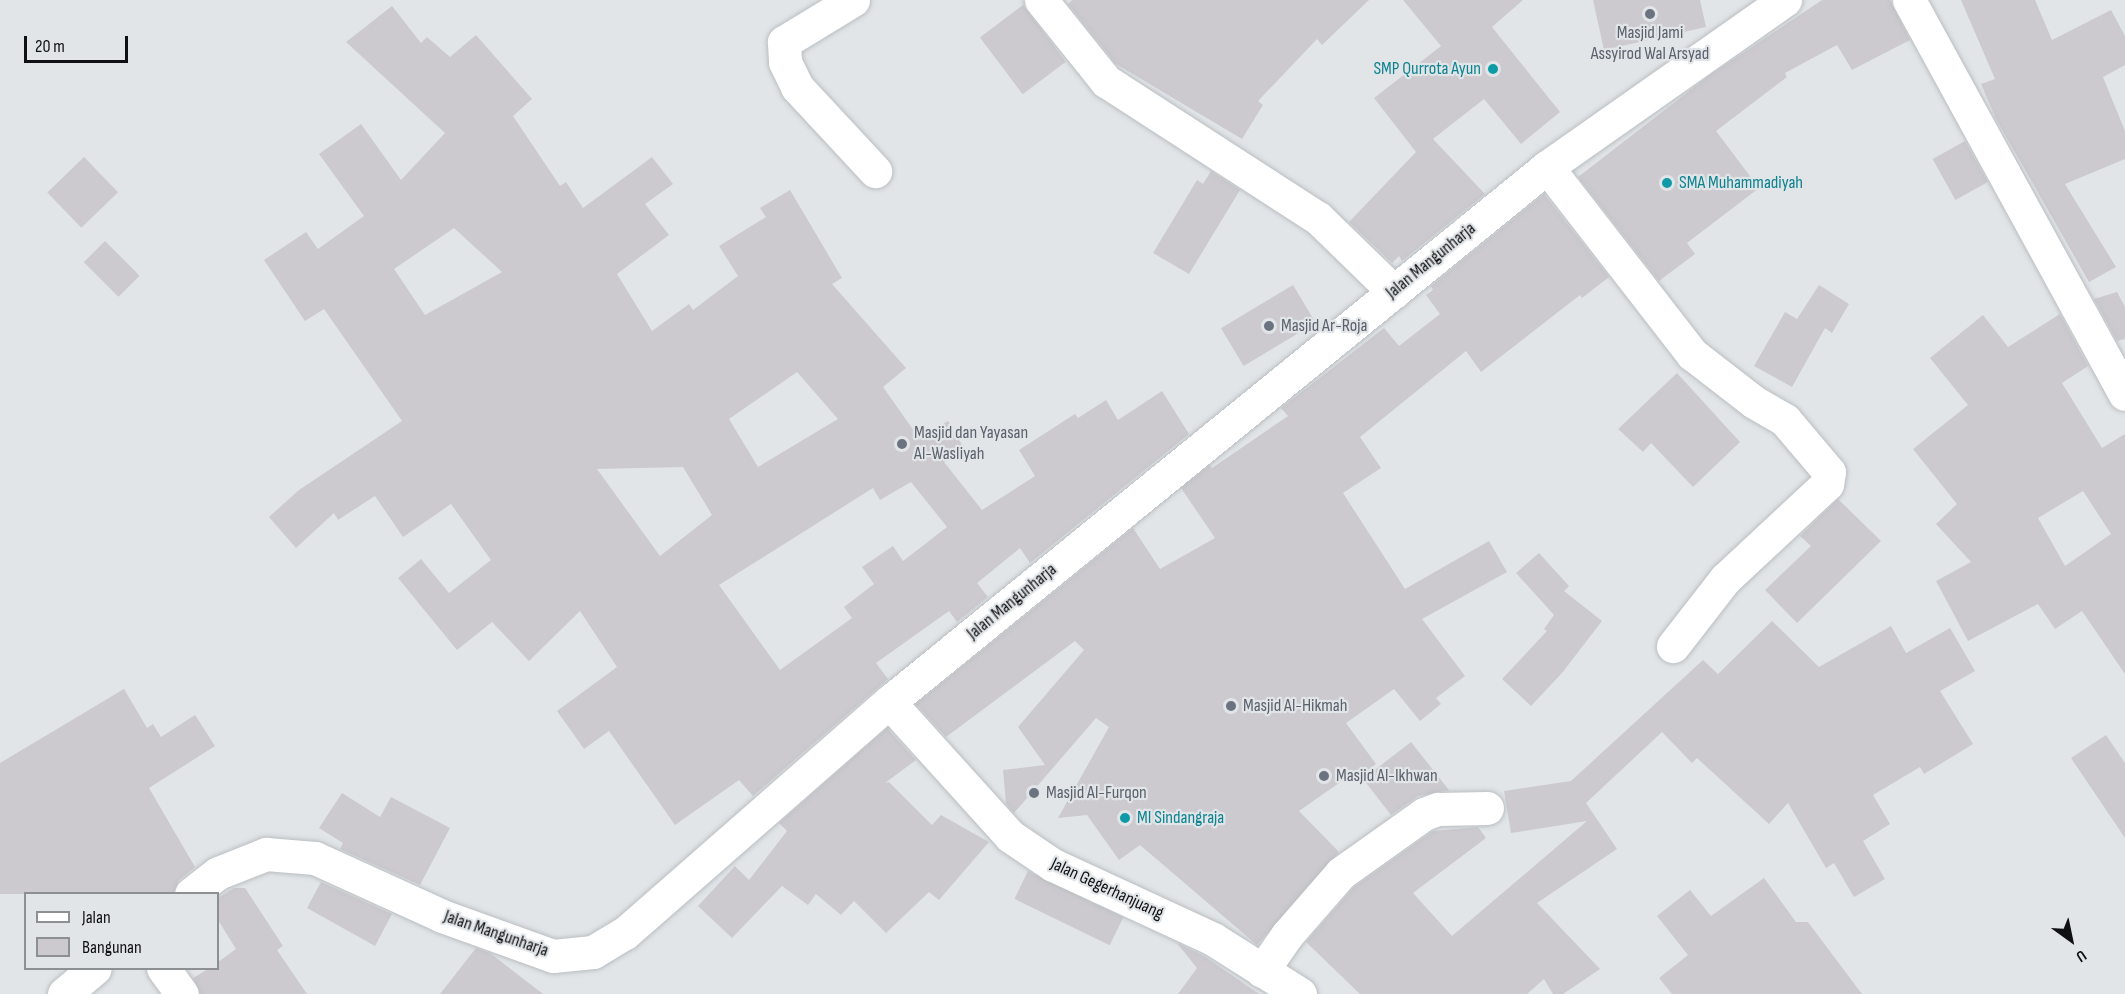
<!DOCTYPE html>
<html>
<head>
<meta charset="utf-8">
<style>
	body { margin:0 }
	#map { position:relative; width:2125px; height:994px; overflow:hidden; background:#e1e5e8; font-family:"Sofia Sans Condensed",sans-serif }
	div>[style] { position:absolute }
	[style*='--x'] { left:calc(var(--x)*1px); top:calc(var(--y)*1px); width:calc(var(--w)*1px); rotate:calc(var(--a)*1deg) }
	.building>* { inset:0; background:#cccacf; transform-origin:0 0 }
	.roads { filter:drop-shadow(0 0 2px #babec1) drop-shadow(0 0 2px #babec1) }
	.minor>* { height:33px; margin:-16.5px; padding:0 16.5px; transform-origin:16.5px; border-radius:16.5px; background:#fff }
	.dots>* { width:16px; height:16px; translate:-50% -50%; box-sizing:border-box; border:3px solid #e1e5e8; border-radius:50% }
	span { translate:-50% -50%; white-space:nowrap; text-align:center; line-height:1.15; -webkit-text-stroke:4.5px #e1e5e8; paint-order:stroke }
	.worship-label { font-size:18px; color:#5b616d }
	.left { translate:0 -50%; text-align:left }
	.culture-label { font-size:18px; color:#0d838f }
	.right { translate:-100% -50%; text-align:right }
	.street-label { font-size:18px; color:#0f1011 }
	.legend { position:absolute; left:24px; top:892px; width:195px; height:78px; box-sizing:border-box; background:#e1e5e8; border:2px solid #8d9092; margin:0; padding:8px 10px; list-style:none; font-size:18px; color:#0f1011 }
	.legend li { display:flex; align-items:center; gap:12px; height:30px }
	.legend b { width:30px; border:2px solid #8d9092 }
	.north { position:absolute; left:2041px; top:910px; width:60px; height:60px; -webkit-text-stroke:4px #e1e5e8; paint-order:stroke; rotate:147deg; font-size:16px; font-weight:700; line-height:24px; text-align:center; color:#0f1011 }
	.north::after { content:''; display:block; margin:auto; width:21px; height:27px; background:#0f1011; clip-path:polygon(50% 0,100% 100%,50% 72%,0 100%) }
	.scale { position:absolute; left:24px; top:36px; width:104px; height:27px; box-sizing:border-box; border:3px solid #0f1011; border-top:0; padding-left:8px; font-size:18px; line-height:21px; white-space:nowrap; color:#0f1011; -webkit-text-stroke:4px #e1e5e8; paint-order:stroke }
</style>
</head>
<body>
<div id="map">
	<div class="building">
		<i style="clip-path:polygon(1072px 0,1369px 0,1322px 45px,1317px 39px,1258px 101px,1263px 105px,1242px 139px,1116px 64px,1068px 4px)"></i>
		<i style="clip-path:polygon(1403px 0,1523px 0,1492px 27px,1560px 112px,1521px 144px,1484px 99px,1433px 139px,1485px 194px,1402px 261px,1399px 256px,1392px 263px,1349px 222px,1416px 152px,1374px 98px,1441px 46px)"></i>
		<i style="clip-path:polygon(1593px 0,1700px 0,1706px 27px,1604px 50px)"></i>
		<i style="clip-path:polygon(1822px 0,1890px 0,1910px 40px,1852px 70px,1837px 45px,1785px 73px,1787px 77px,1716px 131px,1759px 188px,1687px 243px,1695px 254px,1659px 281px,1578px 177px,1710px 75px)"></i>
		<i style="clip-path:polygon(1961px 0,2035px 0,2052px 40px,2111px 10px,2125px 36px,2125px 65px,2103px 77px,2125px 131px,2125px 159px,2065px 184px,2116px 267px,2089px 282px,1996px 119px,1981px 84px,1995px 79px)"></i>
		<i style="left:1023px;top:5px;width:71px;height:54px;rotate:53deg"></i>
		<i style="clip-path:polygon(evenodd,392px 6px,421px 43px,427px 37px,450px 57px,476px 35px,532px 99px,513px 116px,560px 186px,566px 182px,583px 208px,652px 157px,673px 184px,645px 204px,669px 235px,617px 274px,652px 331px,689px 304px,693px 310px,738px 276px,719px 246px,766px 217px,760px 208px,790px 190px,842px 278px,832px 284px,906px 368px,883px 387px,919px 438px,948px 421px,965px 450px,944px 462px,982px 510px,1035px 476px,1019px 450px,1075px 414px,1078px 418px,1106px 400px,1118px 420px,1162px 391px,1189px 434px,1030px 563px,1020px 548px,977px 583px,988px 597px,957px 622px,949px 611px,876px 663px,888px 679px,753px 796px,739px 780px,675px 825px,609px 731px,584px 749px,557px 711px,617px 667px,580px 611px,529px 661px,492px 622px,457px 650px,398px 578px,421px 559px,449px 593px,491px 560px,451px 504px,403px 537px,375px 496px,338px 520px,334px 513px,296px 548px,269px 517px,299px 490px,402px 421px,324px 309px,305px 321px,264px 260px,306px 232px,318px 249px,364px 216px,319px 154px,361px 124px,401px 180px,445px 133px,346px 42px,392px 6px,454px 228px,502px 272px,425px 315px,394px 269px,454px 228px,392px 6px,797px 372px,838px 419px,758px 467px,729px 419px,797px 372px,392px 6px,683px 467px,712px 515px,660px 556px,597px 469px,683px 467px,392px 6px,911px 482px,947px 527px,903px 561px,893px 546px,862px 567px,874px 584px,844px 607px,852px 618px,780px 670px,719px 585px,873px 488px,880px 500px,911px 482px)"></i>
		<i style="left:1965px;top:141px;width:47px;height:37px;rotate:61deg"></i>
		<i style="left:84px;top:157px;width:49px;height:51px;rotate:46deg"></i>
		<i style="clip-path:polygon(1211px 171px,1240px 190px,1189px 274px,1153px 253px,1197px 180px,1203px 184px)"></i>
		<i style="clip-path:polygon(1544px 194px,1609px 277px,1582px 298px,1580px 295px,1481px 372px,1466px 351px,1360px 437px,1381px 468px,1343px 493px,1405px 589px,1489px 541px,1507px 572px,1422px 619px,1465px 676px,1436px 698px,1441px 704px,1420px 721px,1394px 689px,1346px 723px,1376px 764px,1352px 781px,1349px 776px,1299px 811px,1339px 852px,1257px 945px,1140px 845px,1119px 860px,1087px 815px,1058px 818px,1109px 727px,1096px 718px,1014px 813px,1006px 804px,1003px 770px,1045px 765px,1018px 727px,1084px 650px,1075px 641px,946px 737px,916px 704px,1133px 528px,1160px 569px,1215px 538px,1181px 488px,1210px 465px,1212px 468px,1288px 416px,1281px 408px,1384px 328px,1399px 346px,1440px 314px,1426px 295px,1433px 290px,1431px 286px)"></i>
		<i style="left:105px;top:241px;width:49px;height:30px;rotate:45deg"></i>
		<i style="left:1293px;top:285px;width:44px;height:84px;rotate:59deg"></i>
		<i style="clip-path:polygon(1819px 285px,1849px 304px,1832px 333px,1825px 328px,1792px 387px,1754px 366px,1785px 312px,1797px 319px)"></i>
		<i style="clip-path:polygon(2117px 292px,2125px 307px,2125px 339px,2117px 341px,2094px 299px)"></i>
		<i style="clip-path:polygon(evenodd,2060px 314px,2088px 366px,2062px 383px,2102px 448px,2125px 434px,2125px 674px,2082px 611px,2055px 629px,2038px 604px,1968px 641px,1936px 581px,1971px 562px,1936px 524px,1957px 504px,1913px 449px,1968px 405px,1930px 358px,1983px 315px,2008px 347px,2060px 314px,2083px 491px,2111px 534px,2065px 566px,2038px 518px,2083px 491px)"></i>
		<i style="clip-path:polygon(1677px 373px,1740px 442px,1693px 487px,1651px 443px,1643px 452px,1618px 429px)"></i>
		<i style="clip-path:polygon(1838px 499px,1881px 541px,1797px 623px,1765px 590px,1811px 546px,1800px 536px)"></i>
		<i style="clip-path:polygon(1539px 553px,1569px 586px,1564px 591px,1602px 621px,1562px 673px,1531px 706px,1502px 679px,1547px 631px,1544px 629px,1554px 615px,1516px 573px)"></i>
		<i style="clip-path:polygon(1772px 621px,1819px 667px,1891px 626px,1906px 653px,1950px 628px,1975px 671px,1940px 691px,1973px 744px,1924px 774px,1920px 767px,1873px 795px,1890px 824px,1863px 841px,1885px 879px,1854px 897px,1834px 863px,1826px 868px,1788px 803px,1769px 824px,1697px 758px,1692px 763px,1662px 732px,1586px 803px,1617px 849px,1537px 903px,1600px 969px,1563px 994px,1553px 994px,1544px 979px,1527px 994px,1360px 994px,1306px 942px,1354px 887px,1433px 831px,1478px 827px,1486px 838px,1413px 893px,1452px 936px,1587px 821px,1511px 833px,1504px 791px,1571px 781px,1703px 660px,1718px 674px)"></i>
		<i style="clip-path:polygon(124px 689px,147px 728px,153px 724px,161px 737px,195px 715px,215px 746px,149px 788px,195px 867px,179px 880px,173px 894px,0 894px,0 763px)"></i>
		<i style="clip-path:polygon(887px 728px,916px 760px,885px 783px,889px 782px,932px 825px,941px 815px,989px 842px,939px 900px,929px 892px,886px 933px,854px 901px,841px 915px,816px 894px,808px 905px,782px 886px,732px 938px,698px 906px,735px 866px,749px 880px,787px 831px,779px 823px)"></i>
		<i style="clip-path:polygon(2106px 735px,2125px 763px,2125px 838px,2071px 758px)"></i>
		<i style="clip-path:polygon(1411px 742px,1449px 790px,1418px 796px,1391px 815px,1363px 779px)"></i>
		<i style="clip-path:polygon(342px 793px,380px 817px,391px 797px,450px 828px,420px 885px,340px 849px,343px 843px,319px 828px)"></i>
		<i style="left:1028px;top:871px;width:106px;height:31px;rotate:26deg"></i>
		<i style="clip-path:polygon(1764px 878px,1796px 922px,1808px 922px,1862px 994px,1672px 994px,1659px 978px,1688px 955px,1657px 916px,1690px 890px,1711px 916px)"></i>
		<i style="clip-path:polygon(321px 882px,392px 914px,375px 946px,307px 908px)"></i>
		<i style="clip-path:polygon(234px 888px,245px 888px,283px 946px,277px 950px,307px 994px,200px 994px,193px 978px,208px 969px,218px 969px,218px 962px,236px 949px,218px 920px,218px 898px)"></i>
		<i style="clip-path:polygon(1177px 943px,1204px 956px,1259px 994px,1178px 994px,1197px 968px)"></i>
		<i style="clip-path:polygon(476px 948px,490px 953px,543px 994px,440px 994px)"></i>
	</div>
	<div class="roads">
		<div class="minor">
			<i style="--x:853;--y:0;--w:81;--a:148.7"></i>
			<i style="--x:784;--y:42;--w:20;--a:87"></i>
			<i style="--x:785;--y:62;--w:28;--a:64"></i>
			<i style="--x:797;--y:87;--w:115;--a:47.1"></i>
			<i style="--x:1041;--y:0;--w:104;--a:51.3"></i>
			<i style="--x:1106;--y:81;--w:252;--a:32.9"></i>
			<i style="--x:1318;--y:218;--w:106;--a:44.2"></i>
			<i style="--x:1909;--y:0;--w:449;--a:61.3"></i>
			<i style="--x:1547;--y:167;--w:237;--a:52.2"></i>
			<i style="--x:1692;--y:354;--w:78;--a:37.7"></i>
			<i style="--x:1754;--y:402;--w:36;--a:30"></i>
			<i style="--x:1785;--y:420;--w:68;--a:49.8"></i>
			<i style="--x:1829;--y:472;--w:12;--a:99"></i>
			<i style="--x:1827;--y:484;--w:139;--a:137"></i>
			<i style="--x:1725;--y:579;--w:85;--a:127.8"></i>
			<i style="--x:889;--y:702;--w:181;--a:47.9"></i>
			<i style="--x:1010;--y:836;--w:52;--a:34"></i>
			<i style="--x:1053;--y:865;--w:176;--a:24.8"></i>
			<i style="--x:1213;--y:939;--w:103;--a:32.3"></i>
			<i style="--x:191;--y:894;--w:34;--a:-38"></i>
			<i style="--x:218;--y:873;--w:52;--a:-21.6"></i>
			<i style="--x:266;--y:854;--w:49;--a:4.7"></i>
			<i style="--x:315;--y:858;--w:140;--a:24.5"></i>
			<i style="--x:442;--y:916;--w:118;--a:19.8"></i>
			<i style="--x:553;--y:956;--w:40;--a:-5.7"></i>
			<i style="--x:593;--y:952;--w:37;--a:-31"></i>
			<i style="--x:625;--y:933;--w:351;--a:-41.2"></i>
			<i style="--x:889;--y:702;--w:848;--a:-39.11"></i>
			<i style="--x:1547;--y:167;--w:291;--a:-35.1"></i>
			<i style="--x:163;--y:968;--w:32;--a:54"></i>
			<i style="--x:1262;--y:971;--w:44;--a:-55.2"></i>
			<i style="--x:1287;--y:935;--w:82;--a:-48.9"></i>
			<i style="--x:1341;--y:873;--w:102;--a:-35.4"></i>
			<i style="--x:1424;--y:814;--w:15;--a:-20"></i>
			<i style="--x:1438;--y:809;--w:49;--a:-1.2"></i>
			<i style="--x:64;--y:994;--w:40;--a:-40"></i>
		</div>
	</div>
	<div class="dots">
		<i style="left:1650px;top:14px;background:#6b7280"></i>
		<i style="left:1493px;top:69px;background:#0f9aa8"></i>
		<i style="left:1667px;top:183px;background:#0f9aa8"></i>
		<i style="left:1269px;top:326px;background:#6b7280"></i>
		<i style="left:902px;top:444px;background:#6b7280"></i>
		<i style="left:1231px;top:706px;background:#6b7280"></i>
		<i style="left:1324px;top:776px;background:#6b7280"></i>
		<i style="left:1034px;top:793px;background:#6b7280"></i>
		<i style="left:1125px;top:818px;background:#0f9aa8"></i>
	</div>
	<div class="worship-label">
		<span style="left:1650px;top:44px">Masjid Jami<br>Assyirod Wal Arsyad</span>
		<span class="left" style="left:1281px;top:326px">Masjid Ar-Roja</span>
		<span class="left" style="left:914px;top:444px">Masjid dan Yayasan<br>Al-Wasliyah</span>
		<span class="left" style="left:1243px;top:706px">Masjid Al-Hikmah</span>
		<span class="left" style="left:1336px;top:776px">Masjid Al-Ikhwan</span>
		<span class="left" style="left:1046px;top:793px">Masjid Al-Furqon</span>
	</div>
	<div class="culture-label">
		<span class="right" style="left:1481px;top:69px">SMP Qurrota Ayun</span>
		<span class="left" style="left:1679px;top:183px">SMA Muhammadiyah</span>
		<span class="left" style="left:1137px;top:818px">MI Sindangraja</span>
	</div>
	<div class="street-label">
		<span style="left:1431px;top:261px;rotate:-39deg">Jalan Mangunharja</span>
		<span style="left:1012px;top:602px;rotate:-39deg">Jalan Mangunharja</span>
		<span style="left:1107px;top:889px;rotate:25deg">Jalan Gegerhanjuang</span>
		<span style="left:496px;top:934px;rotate:19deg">Jalan Mangunharja</span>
	</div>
	<ul class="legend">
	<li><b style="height:8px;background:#fff"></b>Jalan</li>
	<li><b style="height:16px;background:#cccacf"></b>Bangunan</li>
	</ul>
	<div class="north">U</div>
	<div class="scale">20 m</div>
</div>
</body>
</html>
